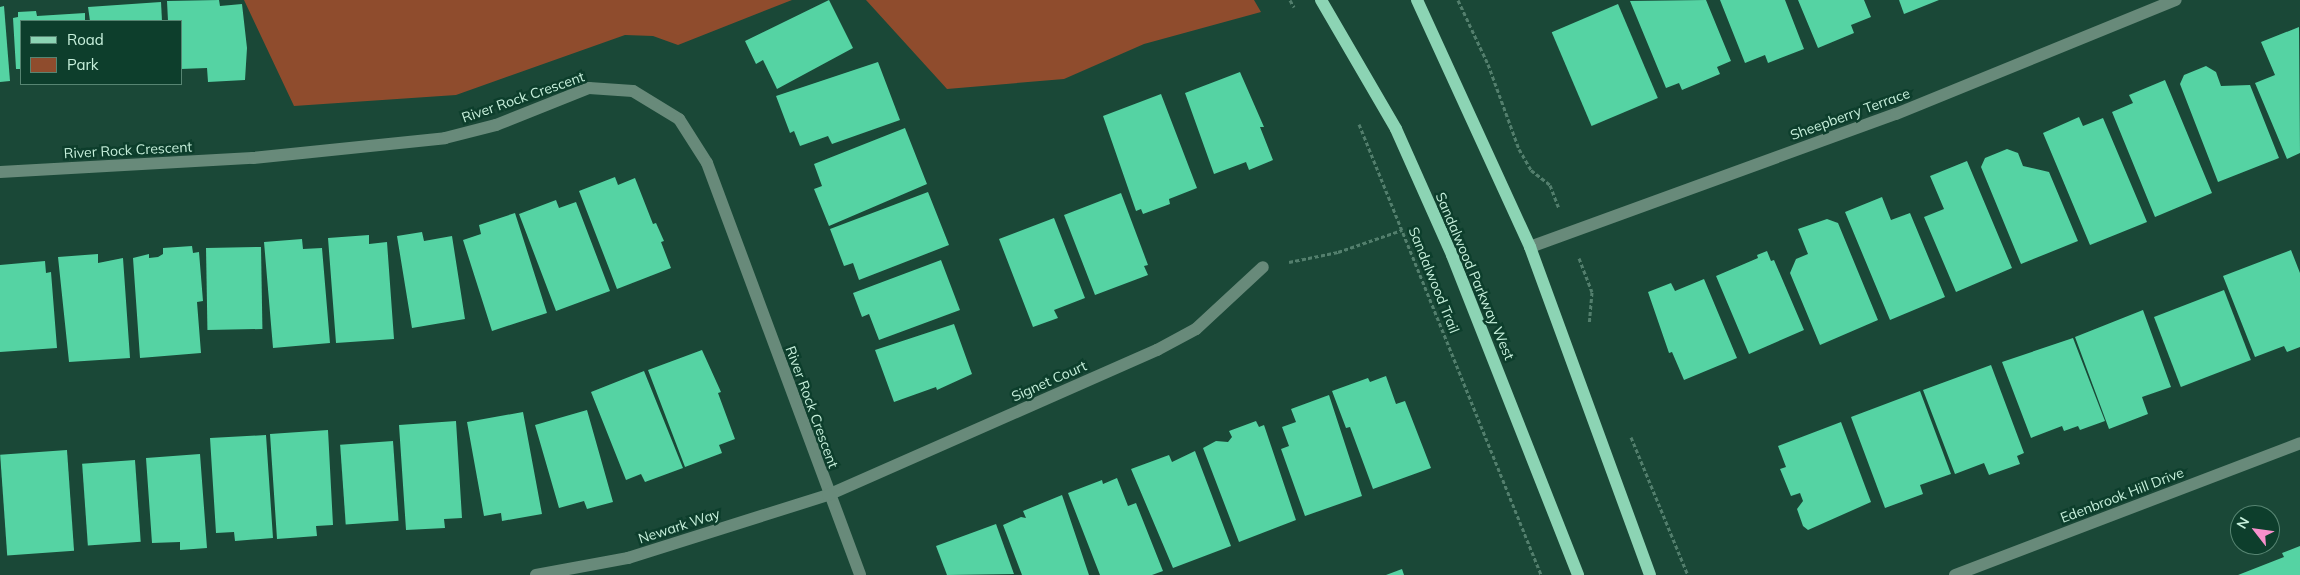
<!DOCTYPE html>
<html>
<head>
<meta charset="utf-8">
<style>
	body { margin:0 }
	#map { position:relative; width:2300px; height:575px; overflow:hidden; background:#1a4837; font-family:Mulish,sans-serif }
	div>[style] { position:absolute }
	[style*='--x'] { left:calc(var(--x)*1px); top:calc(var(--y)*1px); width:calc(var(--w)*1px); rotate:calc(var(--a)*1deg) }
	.green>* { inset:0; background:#8f4c2d }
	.building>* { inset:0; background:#55d3a3; transform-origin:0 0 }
	.path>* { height:3px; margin-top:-1.5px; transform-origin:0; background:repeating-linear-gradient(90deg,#537f6d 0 4px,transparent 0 6.5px) }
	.minor>* { height:12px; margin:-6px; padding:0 6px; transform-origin:6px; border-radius:6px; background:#688a7a }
	.major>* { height:12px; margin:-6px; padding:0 6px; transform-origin:6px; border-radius:6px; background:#8cd4b4 }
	span { translate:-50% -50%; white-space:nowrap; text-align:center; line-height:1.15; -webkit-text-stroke:5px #0d3e2c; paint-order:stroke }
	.street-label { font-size:14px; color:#c7f0dc }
	.legend { position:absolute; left:20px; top:20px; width:162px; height:65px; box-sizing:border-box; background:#0d3e2c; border:1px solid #578572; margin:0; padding:6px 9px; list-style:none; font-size:15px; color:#c7f0dc }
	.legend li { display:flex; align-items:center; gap:10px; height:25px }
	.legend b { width:25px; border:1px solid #578572 }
	.north { position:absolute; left:2230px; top:505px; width:50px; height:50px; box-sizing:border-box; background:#0d3e2c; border:1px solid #578572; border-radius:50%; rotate:300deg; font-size:14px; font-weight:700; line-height:20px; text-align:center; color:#c7f0dc }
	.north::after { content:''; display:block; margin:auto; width:18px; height:22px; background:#f890cc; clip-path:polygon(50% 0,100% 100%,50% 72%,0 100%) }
</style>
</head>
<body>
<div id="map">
	<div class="green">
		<i style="clip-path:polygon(244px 0,792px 0,678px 45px,653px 36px,625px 35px,456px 95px,294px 106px)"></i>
		<i style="clip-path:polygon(866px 0,1254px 0,1261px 12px,1144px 44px,1064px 79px,947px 89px)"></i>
	</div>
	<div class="building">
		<i style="clip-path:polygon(219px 0,220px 6px,242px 4px,247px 48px,245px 80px,208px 82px,207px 68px,181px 69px,181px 21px,168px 21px,167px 1px)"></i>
		<i style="clip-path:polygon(829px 0,853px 48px,777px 89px,763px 60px,756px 64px,745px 41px)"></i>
		<i style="clip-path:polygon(1706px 0,1731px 61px,1717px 67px,1720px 74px,1682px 90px,1679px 83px,1666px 88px,1630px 1px)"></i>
		<i style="clip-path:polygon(1720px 0,1785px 0,1804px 49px,1768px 63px,1765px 55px,1745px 63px)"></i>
		<i style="clip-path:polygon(1798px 0,1864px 0,1871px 17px,1851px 25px,1854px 33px,1818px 48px)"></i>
		<i style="clip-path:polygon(1899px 0,1939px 0,1904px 14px)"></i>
		<i style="clip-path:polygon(161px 2px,162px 21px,90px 21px,88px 7px)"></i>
		<i style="left:1618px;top:4px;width:102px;height:72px;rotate:67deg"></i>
		<i style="clip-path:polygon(4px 6px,10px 81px,0 82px,0 7px)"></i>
		<i style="clip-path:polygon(36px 11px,37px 16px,85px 13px,85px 21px,21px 21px,21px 69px,16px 69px,13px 18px,18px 17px,18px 12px)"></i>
		<i style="clip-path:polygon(2299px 27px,2300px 153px,2287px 159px,2255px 83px,2275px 75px,2261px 42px)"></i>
		<i style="clip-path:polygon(878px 62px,900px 120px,832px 144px,828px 136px,800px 146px,794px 131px,790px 133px,776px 96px)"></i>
		<i style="clip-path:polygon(2206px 66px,2216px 72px,2221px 86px,2250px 85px,2279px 158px,2218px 182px,2180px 84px,2184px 75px)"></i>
		<i style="clip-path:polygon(1240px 72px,1264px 127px,1260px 127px,1273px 160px,1249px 170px,1246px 162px,1214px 174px,1185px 93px)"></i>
		<i style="clip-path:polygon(2165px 80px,2212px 193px,2155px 217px,2112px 112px,2133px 103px,2129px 95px)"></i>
		<i style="clip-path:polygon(1161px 94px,1197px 188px,1169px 199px,1170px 204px,1143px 214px,1141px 209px,1136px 211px,1103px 116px)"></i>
		<i style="clip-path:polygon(2079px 117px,2083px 126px,2103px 118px,2147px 222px,2090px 245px,2043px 133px)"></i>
		<i style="clip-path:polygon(905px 128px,927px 184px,829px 226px,814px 189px,822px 186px,814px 164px)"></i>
		<i style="clip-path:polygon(2007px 149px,2018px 153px,2023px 166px,2049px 172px,2078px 241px,2021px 264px,1981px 167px,1985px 158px)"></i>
		<i style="clip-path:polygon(1967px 161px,2012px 268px,1956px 292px,1924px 217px,1944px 209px,1930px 176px)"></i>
		<i style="clip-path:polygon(615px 177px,618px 185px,635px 178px,653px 224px,656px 223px,664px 241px,661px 242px,671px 268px,617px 289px,579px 191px)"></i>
		<i style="clip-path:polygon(928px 192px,949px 245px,859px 280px,853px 263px,844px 266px,830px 229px)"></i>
		<i style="clip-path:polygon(1121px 193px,1148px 265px,1144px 266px,1148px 275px,1095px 295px,1064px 215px)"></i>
		<i style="clip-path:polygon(1882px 197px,1891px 220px,1910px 213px,1945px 297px,1890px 320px,1845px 212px)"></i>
		<i style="clip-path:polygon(556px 200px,559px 208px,576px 202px,610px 291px,556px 311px,519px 214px)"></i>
		<i style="clip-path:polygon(515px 213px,547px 313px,492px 331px,463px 240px,481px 234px,479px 225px)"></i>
		<i style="clip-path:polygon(1054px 218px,1085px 298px,1054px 310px,1058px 318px,1033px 327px,999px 239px)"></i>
		<i style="clip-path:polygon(1827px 219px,1838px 223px,1878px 320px,1820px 345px,1790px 273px,1796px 259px,1808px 254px,1798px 229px)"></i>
		<i style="clip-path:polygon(422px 232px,424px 241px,452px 236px,465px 319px,412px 328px,397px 236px)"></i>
		<i style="clip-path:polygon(369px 235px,369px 244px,387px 242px,394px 339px,336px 343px,328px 238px)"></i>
		<i style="clip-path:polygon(302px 239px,303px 249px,322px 248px,330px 343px,273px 348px,264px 242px)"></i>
		<i style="clip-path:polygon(192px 246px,193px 253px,199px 252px,203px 301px,197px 302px,201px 353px,140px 358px,133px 258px,149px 254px,149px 258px,158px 257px,163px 254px,163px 248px)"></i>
		<i style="left:261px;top:247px;width:82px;height:55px;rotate:89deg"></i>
		<i style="clip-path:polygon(2291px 250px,2300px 273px,2300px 347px,2287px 352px,2284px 346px,2255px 357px,2223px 276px)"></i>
		<i style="clip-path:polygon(1767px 251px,1771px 261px,1774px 260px,1804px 330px,1749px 354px,1716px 276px,1758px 258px,1757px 255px)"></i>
		<i style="clip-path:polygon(98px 254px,98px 263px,123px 258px,130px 358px,69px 362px,58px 257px)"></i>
		<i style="clip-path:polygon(941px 260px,960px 310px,879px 340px,869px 314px,862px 317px,853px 293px)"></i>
		<i style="clip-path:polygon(45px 261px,46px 273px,51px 272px,57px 348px,0 352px,0 265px)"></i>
		<i style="clip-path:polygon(1704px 279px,1737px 358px,1684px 380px,1672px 352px,1669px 353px,1648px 292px,1671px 283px,1675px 291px)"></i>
		<i style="left:2224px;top:290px;width:75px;height:75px;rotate:69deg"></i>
		<i style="clip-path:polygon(2143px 310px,2171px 387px,2142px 397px,2148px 414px,2109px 429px,2075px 337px)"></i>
		<i style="clip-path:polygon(954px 324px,972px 374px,937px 390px,936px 387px,894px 402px,875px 350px)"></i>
		<i style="clip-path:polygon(2073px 338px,2105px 421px,2080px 430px,2078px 426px,2064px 431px,2062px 426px,2031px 438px,2002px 362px)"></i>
		<i style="clip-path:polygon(702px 350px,721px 392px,718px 393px,735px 439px,719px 445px,722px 453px,685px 467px,648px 370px)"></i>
		<i style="clip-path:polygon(1991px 365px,2024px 453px,2017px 456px,2020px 464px,1989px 475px,1984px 463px,1955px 474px,1923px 390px)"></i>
		<i style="clip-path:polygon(644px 371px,683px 468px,645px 482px,641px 474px,626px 480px,591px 392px)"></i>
		<i style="clip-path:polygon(1386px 376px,1396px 404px,1405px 401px,1431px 468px,1373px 489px,1350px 427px,1346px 428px,1332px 391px,1368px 378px,1370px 382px)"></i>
		<i style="clip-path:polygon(1920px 391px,1951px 474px,1920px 485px,1923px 494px,1885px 508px,1851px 417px)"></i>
		<i style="clip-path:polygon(1329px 395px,1362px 496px,1305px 516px,1281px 449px,1289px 446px,1282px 427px,1296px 422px,1291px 409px)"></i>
		<i style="clip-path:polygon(587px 410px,613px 502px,587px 509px,584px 501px,559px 508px,535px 425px)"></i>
		<i style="clip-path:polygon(523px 412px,542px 514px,502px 521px,501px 513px,484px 516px,467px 422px)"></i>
		<i style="clip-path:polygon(456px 421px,462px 518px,444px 519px,445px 528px,406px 530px,399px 425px)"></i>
		<i style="clip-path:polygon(1256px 421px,1259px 427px,1264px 425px,1296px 520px,1239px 542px,1203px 448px,1216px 441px,1228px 442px,1232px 437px,1229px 431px)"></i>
		<i style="clip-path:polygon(1841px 422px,1871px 502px,1808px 530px,1803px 526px,1797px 509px,1803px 501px,1800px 493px,1791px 496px,1780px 469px,1786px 467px,1778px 446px)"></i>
		<i style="clip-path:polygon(328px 430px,333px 525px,316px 526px,317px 536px,277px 539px,270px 434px)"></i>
		<i style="clip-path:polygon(266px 435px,273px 538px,235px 541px,234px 532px,216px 533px,210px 438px)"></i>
		<i style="left:393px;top:441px;width:80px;height:53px;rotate:86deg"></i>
		<i style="left:67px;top:450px;width:101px;height:67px;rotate:86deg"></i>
		<i style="clip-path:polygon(1195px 451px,1231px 546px,1173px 568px,1131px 469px,1169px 455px,1172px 462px)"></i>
		<i style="clip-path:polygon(200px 454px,207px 548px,180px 550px,180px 542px,152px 543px,146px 458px)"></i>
		<i style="left:135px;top:460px;width:82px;height:53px;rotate:86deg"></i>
		<i style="clip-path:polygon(1117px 478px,1128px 506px,1136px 503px,1163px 571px,1152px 575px,1100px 575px,1068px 493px,1102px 480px,1103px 484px)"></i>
		<i style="clip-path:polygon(1062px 495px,1089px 575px,1022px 575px,1003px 525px,1021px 517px,1026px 518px,1023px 511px)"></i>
		<i style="clip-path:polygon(996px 524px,1014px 574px,947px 575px,936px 546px)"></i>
		<i style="clip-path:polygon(2300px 546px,2300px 575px,2238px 575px,2284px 557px,2282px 553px)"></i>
		<i style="clip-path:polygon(1402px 569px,1404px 575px,1386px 575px)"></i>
	</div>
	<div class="path">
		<i style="--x:1290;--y:0;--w:8;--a:60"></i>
		<i style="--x:1458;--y:0;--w:71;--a:64.9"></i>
		<i style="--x:1488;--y:64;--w:90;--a:70"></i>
		<i style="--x:1519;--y:149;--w:24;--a:60"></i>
		<i style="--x:1531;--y:170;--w:24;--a:38"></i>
		<i style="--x:1550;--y:185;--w:25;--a:69"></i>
		<i style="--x:1359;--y:124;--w:486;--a:68"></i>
		<i style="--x:1579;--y:258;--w:36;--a:69"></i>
		<i style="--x:1592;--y:292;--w:32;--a:95"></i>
		<i style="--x:1289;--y:262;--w:50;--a:-11.5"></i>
		<i style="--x:1338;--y:252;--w:68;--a:-19"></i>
		<i style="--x:1631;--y:437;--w:149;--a:67.6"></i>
	</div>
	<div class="minor">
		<i style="--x:0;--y:172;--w:253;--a:-3.2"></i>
		<i style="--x:253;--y:158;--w:193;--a:-5.9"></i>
		<i style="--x:445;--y:138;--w:53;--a:-14.3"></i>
		<i style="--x:496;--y:125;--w:100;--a:-21.7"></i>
		<i style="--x:589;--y:88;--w:44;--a:3.9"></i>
		<i style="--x:633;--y:91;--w:54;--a:31.3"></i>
		<i style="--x:679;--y:119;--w:52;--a:57.5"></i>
		<i style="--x:707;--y:163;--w:439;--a:69.6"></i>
		<i style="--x:1530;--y:247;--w:389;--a:-20"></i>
		<i style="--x:1896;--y:114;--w:302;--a:-22.2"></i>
		<i style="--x:536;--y:575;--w:94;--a:-10.5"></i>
		<i style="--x:628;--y:558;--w:210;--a:-17.5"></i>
		<i style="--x:828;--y:495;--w:360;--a:-23.8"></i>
		<i style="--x:1157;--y:350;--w:44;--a:-28.3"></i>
		<i style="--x:1196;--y:329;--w:91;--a:-42.8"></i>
		<i style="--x:1955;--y:575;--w:369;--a:-20.9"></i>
	</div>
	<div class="major">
		<i style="--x:1321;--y:0;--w:149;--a:59.8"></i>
		<i style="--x:1396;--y:129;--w:138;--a:66"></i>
		<i style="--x:1452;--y:255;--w:344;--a:68.5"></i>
		<i style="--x:1417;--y:0;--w:272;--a:65.4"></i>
		<i style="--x:1530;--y:247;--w:349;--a:69.9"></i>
	</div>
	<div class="street-label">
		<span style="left:523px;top:97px;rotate:-19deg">River Rock Crescent</span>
		<span style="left:1850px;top:114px;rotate:-20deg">Sheepberry Terrace</span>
		<span style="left:128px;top:150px;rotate:-3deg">River Rock Crescent</span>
		<span style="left:1475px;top:276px;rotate:67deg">Sandalwood Parkway West</span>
		<span style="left:1434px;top:280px;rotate:68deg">Sandalwood Trail</span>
		<span style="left:1049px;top:381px;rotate:-24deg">Signet Court</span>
		<span style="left:812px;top:407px;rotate:70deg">River Rock Crescent</span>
		<span style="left:2122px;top:495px;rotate:-21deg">Edenbrook Hill Drive</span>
		<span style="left:679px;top:526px;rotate:-18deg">Newark Way</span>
	</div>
	<ul class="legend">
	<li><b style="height:6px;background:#8cd4b4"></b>Road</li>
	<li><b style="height:14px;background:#8f4c2d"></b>Park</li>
	</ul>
	<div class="north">N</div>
</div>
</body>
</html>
